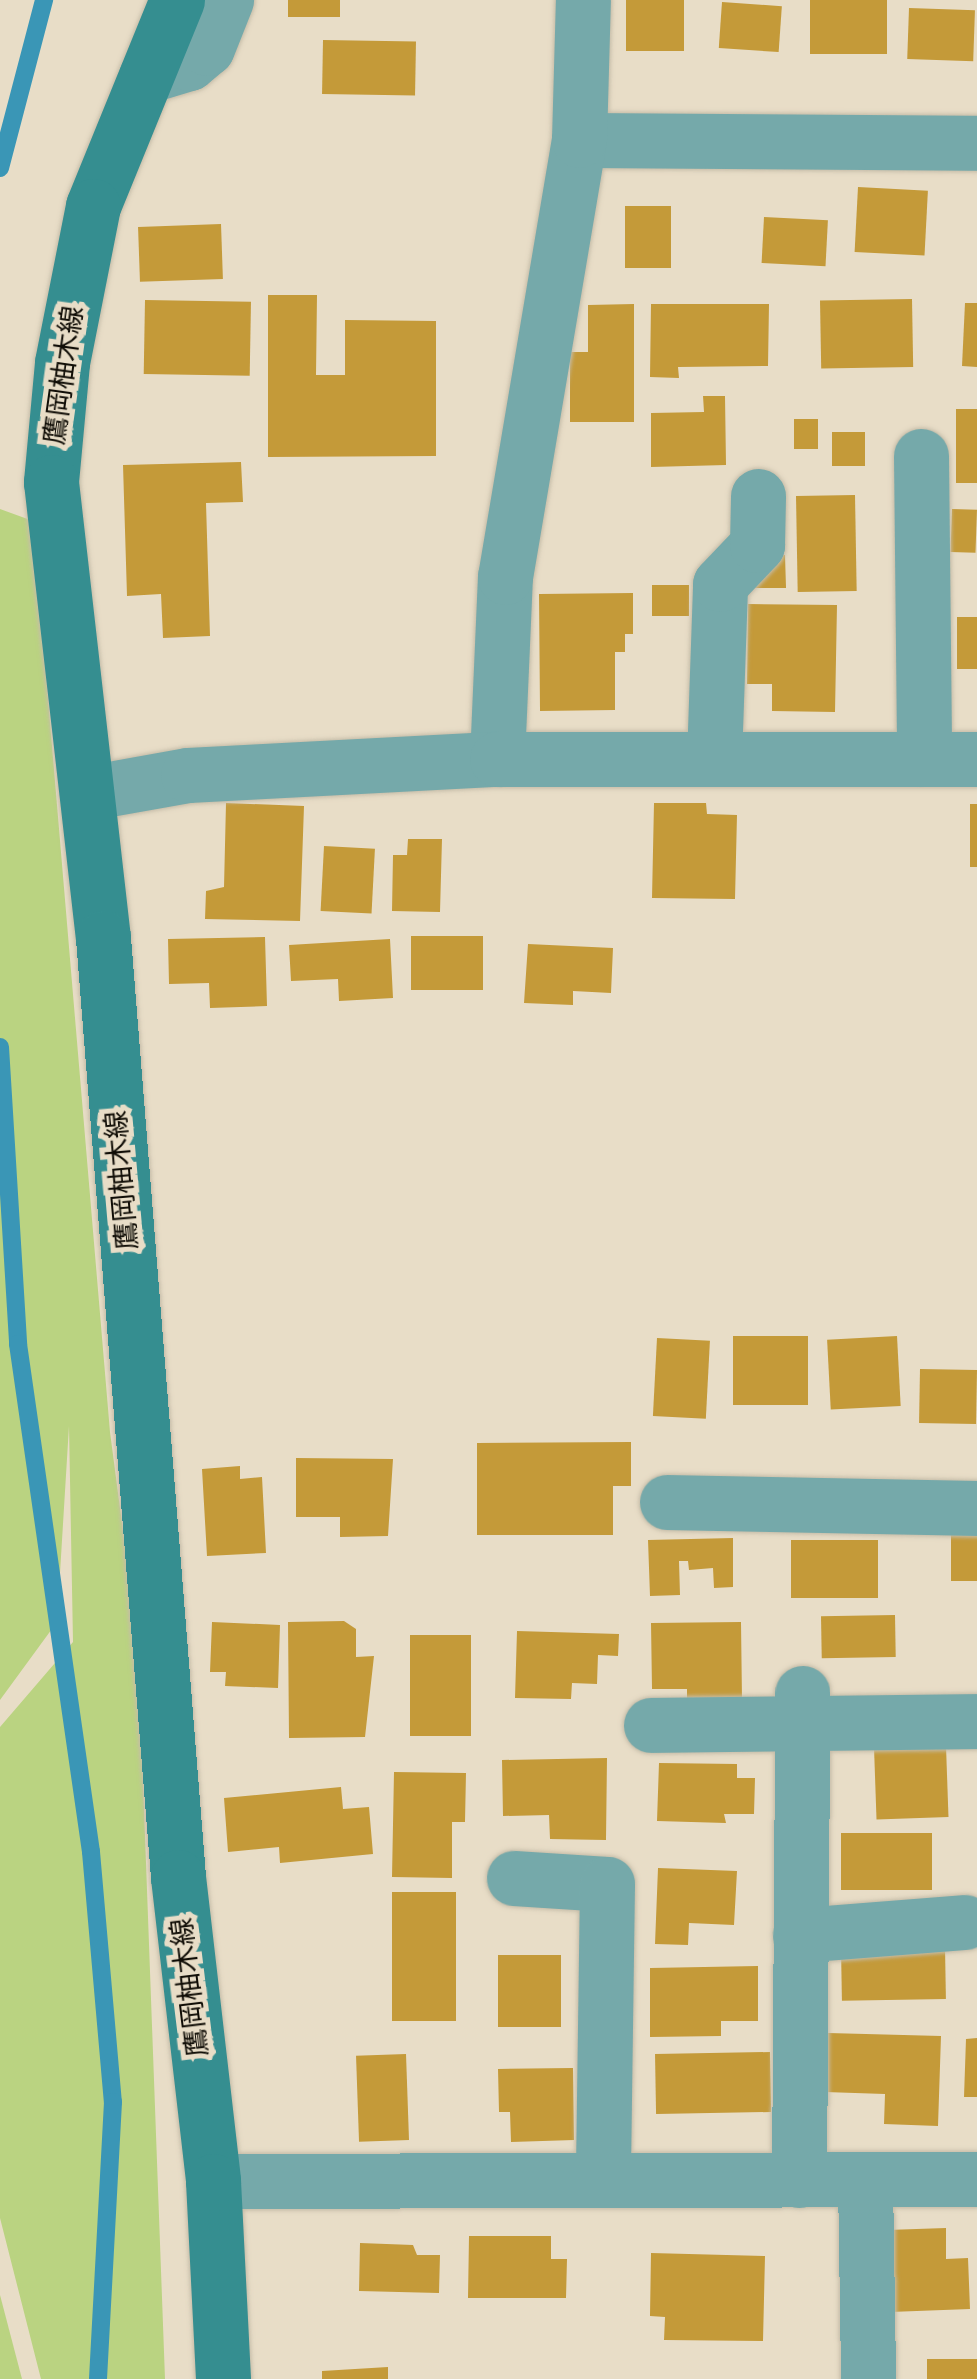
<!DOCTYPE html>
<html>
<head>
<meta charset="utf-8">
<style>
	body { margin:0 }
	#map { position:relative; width:977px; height:2379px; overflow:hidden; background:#e8ddc7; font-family:"DM Sans","Noto Sans JP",sans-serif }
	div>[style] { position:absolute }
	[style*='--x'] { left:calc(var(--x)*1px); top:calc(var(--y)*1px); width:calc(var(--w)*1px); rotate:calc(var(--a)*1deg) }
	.green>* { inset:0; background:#bad381 }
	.stream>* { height:18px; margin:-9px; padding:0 9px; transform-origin:9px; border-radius:9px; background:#3a96b6 }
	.building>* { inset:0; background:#c49a39; transform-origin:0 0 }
	.roads { filter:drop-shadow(0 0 2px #c5bca8) drop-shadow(0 0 2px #c5bca8) }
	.street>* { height:55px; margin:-27.5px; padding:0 27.5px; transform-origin:27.5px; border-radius:27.5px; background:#75a9aa }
	.secondary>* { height:55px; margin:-27.5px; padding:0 27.5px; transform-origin:27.5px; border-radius:27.5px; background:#358e90 }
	span { translate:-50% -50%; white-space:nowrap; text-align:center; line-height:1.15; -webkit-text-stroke:10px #e8ddc7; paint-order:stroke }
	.street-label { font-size:28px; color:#100d06 }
</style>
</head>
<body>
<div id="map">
	<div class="green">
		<i style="clip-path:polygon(0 509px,33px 521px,110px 1432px,138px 1645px,165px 2379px,41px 2379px,0 2218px,0 1727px,73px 1642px,69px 1426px,57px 1622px,0 1700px)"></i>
		<i style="clip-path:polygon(0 2295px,22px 2379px,0 2379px)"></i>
	</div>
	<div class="stream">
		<i style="--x:0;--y:168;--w:174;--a:-75.3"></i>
		<i style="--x:0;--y:1047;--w:298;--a:86.5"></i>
		<i style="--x:18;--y:1344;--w:513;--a:81.82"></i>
		<i style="--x:91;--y:1852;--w:251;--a:85"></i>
		<i style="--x:113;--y:2102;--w:277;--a:93.1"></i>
	</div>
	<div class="building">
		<i style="left:288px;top:0;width:52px;height:17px"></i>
		<i style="left:626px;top:0;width:58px;height:51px"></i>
		<i style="left:810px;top:0;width:77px;height:54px"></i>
		<i style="left:722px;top:2px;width:60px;height:46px;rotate:4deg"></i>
		<i style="left:909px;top:8px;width:66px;height:51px;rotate:2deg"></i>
		<i style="left:323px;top:40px;width:93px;height:54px;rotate:1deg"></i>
		<i style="left:858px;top:187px;width:70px;height:65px;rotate:3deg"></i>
		<i style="left:625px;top:206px;width:46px;height:62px"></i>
		<i style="left:764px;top:217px;width:64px;height:46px;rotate:3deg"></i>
		<i style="left:221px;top:224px;width:55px;height:83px;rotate:88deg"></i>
		<i style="clip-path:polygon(268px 295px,317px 295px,316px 375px,345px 375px,345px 320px,436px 321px,436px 456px,268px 457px)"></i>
		<i style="left:912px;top:299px;width:68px;height:92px;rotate:89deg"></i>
		<i style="left:145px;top:300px;width:106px;height:74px;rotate:1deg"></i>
		<i style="clip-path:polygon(965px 303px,977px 303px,977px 367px,962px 366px)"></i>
		<i style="clip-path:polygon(634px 304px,634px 422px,570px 422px,570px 352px,588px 352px,588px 305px)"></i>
		<i style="clip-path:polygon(651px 304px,769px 304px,768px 366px,678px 367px,679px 378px,650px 377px)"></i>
		<i style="clip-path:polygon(703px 396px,725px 396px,726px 465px,651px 467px,651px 413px,704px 412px)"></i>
		<i style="left:977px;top:409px;width:74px;height:21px;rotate:90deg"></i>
		<i style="left:794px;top:419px;width:24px;height:30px"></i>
		<i style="left:832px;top:432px;width:33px;height:34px"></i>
		<i style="clip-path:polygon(241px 462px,243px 502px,206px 503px,210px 636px,163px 638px,161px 594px,127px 596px,123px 465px)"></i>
		<i style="left:855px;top:495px;width:96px;height:59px;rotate:89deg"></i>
		<i style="left:952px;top:509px;width:25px;height:43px;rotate:2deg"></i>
		<i style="clip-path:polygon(785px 555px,786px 588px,746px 588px,773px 556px)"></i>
		<i style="left:652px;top:585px;width:37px;height:31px"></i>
		<i style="clip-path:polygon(633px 593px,633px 634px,625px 634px,625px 652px,615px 652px,615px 710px,540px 711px,539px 594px)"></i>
		<i style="clip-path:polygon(748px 604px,837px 605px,835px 712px,772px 711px,772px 684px,747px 684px)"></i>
		<i style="left:957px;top:617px;width:20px;height:52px"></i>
		<i style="clip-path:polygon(226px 803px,304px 806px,300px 921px,205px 919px,206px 891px,224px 887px)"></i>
		<i style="clip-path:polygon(654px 803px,706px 803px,707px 814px,737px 815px,735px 899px,652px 898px)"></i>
		<i style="left:970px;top:804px;width:7px;height:63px"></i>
		<i style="clip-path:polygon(408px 839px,442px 839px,440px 912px,392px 911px,393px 855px,407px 855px)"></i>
		<i style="left:324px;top:846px;width:51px;height:65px;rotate:3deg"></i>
		<i style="left:411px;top:936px;width:72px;height:54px"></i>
		<i style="clip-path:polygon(265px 937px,267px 1006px,210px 1008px,209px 983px,169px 984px,168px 939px)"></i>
		<i style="clip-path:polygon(390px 939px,393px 998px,339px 1001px,338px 979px,291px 981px,289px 945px)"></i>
		<i style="clip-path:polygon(528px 944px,613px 948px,611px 993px,573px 991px,573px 1005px,524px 1003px)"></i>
		<i style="left:733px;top:1336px;width:75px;height:69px"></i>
		<i style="left:897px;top:1336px;width:70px;height:70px;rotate:87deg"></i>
		<i style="left:657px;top:1338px;width:53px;height:78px;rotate:3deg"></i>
		<i style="left:920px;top:1369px;width:57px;height:54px;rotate:1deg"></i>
		<i style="clip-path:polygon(631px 1442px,631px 1486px,613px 1486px,613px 1535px,477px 1535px,477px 1443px)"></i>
		<i style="clip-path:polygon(296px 1458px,393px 1459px,388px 1536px,340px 1537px,340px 1517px,296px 1517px)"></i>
		<i style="clip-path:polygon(240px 1466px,240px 1479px,262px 1477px,266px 1553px,207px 1556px,202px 1469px)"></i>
		<i style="left:977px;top:1531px;width:50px;height:26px;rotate:90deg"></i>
		<i style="clip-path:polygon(733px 1538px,733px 1587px,714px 1588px,713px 1568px,689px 1570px,688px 1561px,679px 1561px,680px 1595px,650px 1596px,648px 1540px)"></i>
		<i style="left:791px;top:1540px;width:87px;height:58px"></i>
		<i style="left:895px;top:1615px;width:42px;height:74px;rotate:89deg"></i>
		<i style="clip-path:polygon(344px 1621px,356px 1629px,356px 1657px,374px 1656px,365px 1737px,289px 1738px,288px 1622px)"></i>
		<i style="clip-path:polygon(212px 1622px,280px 1625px,278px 1688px,225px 1686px,226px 1672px,210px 1672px)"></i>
		<i style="clip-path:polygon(741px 1622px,742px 1700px,687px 1701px,687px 1689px,652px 1689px,651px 1623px)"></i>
		<i style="clip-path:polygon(517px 1631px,619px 1634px,618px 1656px,598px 1655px,597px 1684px,572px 1683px,571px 1699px,515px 1698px)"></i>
		<i style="left:471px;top:1635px;width:101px;height:61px;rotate:90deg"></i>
		<i style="left:946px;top:1746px;width:71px;height:72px;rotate:88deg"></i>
		<i style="clip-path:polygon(607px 1758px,606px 1840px,550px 1839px,549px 1815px,503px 1816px,502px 1760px)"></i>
		<i style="clip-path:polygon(659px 1763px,737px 1764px,737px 1778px,755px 1778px,754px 1814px,724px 1814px,726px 1823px,657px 1821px)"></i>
		<i style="clip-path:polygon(394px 1772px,466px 1773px,465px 1822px,452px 1822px,452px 1878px,392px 1877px)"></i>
		<i style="clip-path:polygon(341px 1787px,343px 1809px,369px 1807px,373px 1854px,280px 1863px,279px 1847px,228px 1852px,224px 1798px)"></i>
		<i style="left:932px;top:1833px;width:57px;height:91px;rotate:90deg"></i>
		<i style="clip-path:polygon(658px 1868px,737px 1871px,734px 1925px,689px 1923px,688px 1945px,655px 1944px)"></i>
		<i style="left:456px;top:1892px;width:129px;height:64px;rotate:90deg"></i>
		<i style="left:945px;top:1947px;width:52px;height:104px;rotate:89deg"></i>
		<i style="left:498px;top:1955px;width:63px;height:72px"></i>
		<i style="clip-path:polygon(758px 1966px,758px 2021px,721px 2021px,721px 2036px,650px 2037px,650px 1968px)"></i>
		<i style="clip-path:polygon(828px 2033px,941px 2036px,938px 2126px,884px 2124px,885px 2094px,825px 2092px)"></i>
		<i style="clip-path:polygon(977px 2038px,977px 2097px,964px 2097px,966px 2039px)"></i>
		<i style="left:770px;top:2052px;width:60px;height:115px;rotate:89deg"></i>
		<i style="left:406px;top:2054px;width:86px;height:50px;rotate:88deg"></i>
		<i style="clip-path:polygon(573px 2068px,574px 2140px,511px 2142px,510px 2112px,499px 2112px,498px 2069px)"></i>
		<i style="clip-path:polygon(946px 2228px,946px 2259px,968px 2258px,970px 2309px,890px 2312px,887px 2230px)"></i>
		<i style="clip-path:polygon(469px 2236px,551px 2236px,551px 2259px,567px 2259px,566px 2298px,468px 2298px)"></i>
		<i style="clip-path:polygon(360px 2243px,413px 2245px,417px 2255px,440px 2255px,439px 2293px,359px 2291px)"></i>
		<i style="clip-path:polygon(651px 2253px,765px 2256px,763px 2341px,664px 2340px,665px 2317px,650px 2316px)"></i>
		<i style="left:977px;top:2359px;width:20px;height:50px;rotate:90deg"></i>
		<i style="clip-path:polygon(388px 2367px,388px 2379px,322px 2379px,322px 2371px)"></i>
	</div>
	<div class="roads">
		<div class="street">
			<i style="--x:146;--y:76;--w:45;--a:-16.8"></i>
			<i style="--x:189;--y:63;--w:23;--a:-40"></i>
			<i style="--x:207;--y:48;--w:52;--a:-68.4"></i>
			<i style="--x:579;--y:140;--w:398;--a:0.4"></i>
			<i style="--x:921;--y:456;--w:303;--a:89.4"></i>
			<i style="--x:497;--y:759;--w:182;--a:-87.5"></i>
			<i style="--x:505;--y:577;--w:443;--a:-80.4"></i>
			<i style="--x:579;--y:140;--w:140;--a:-88.4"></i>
			<i style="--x:714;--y:759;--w:175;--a:-88"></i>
			<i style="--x:720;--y:584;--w:54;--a:-46.5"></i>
			<i style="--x:757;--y:545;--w:49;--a:-88.8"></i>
			<i style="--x:87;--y:793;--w:103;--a:-10.1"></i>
			<i style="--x:188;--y:775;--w:309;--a:-3"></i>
			<i style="--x:497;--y:759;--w:480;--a:0"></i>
			<i style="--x:667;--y:1502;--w:310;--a:1.1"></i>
			<i style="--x:651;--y:1725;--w:326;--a:-0.7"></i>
			<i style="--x:514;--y:1878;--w:93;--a:3.7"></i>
			<i style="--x:607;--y:1884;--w:296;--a:90.8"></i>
			<i style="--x:800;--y:1935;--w:165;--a:-4.5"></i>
			<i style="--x:799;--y:2180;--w:487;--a:-89.6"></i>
			<i style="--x:865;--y:2180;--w:199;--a:89.1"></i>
			<i style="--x:213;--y:2181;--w:764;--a:-0.15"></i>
		</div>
		<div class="secondary">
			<i style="--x:177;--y:0;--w:222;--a:112.2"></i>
			<i style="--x:93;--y:206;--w:160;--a:101.2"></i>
			<i style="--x:62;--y:363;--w:120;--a:95.3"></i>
			<i style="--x:51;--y:482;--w:459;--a:83.5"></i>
			<i style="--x:103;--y:938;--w:942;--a:85.43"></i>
			<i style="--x:178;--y:1877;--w:306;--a:83.4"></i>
			<i style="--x:213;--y:2181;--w:198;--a:87.1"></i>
		</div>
	</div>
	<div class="street-label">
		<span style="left:64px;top:375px;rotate:-82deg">鷹岡柚木線</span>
		<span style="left:122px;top:1180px;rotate:-95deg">鷹岡柚木線</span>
		<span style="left:190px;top:1987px;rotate:-97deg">鷹岡柚木線</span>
	</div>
</div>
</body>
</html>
